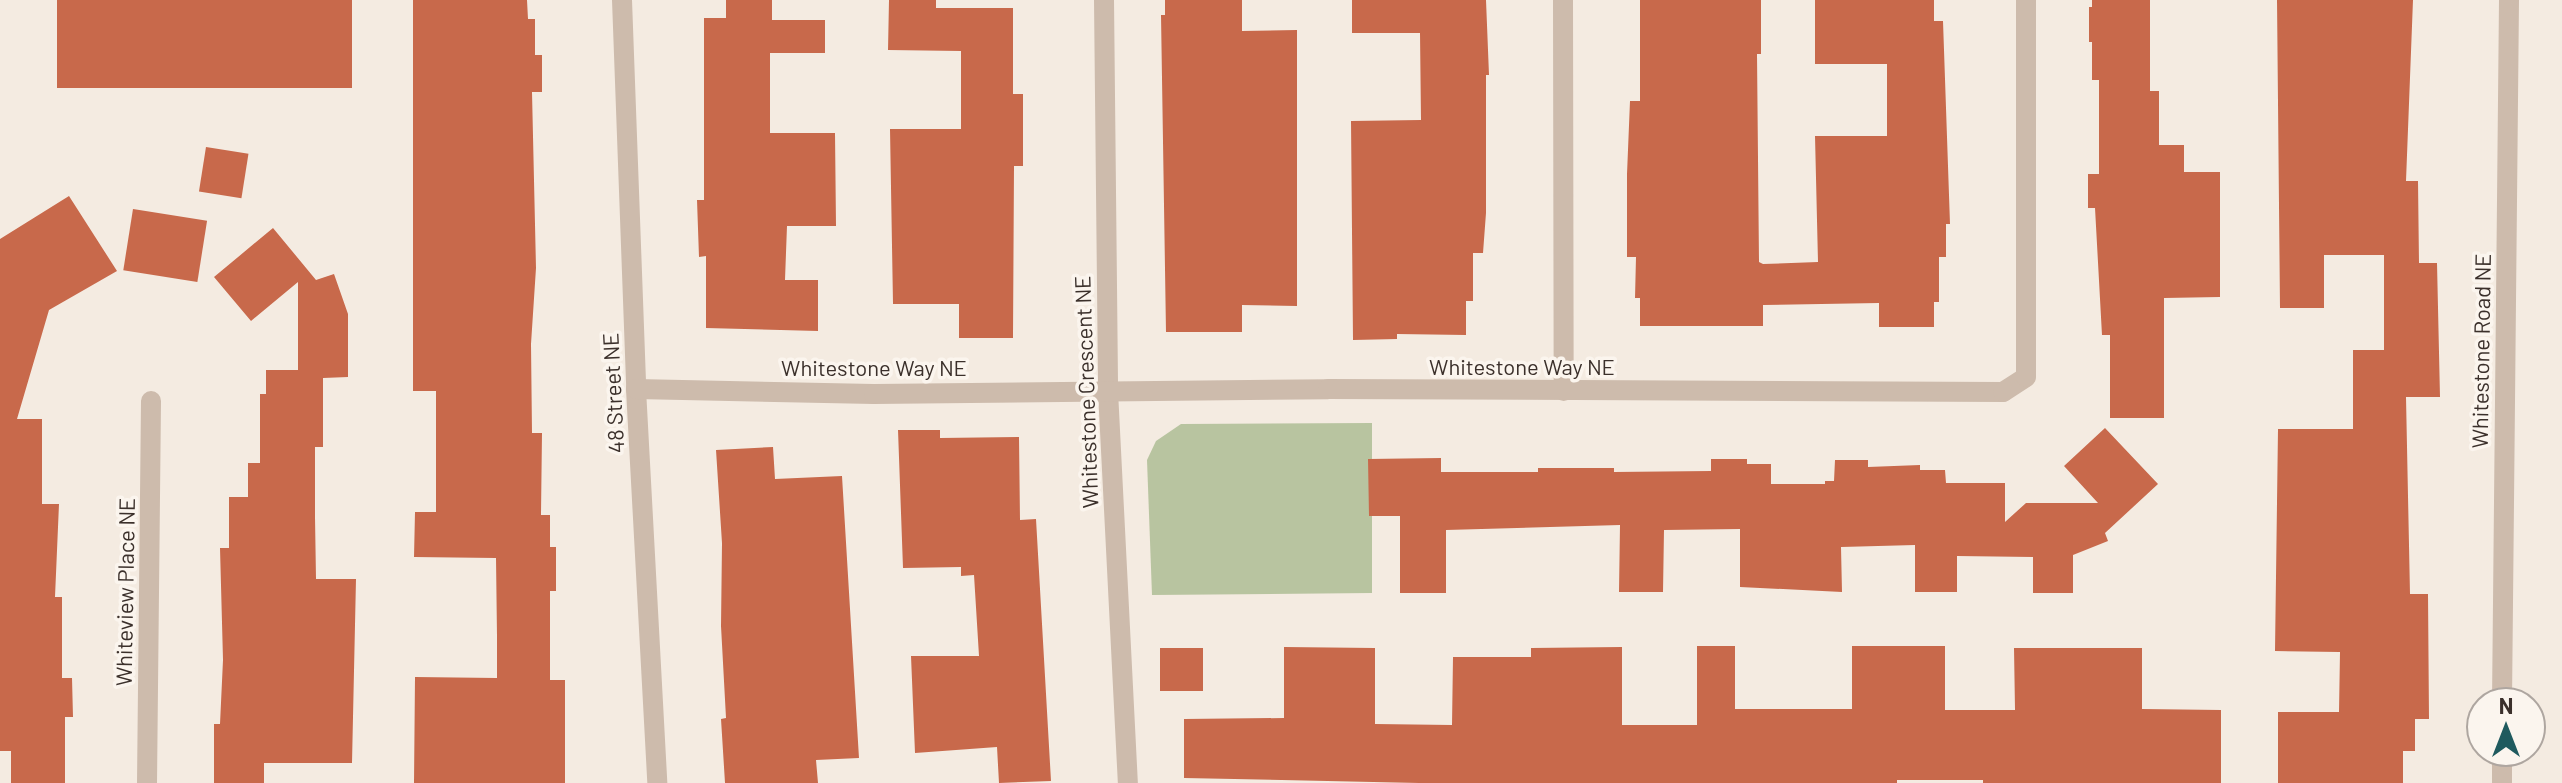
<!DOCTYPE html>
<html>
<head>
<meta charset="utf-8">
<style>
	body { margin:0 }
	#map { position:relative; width:2562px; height:783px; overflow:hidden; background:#f4ebe1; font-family:Barlow,sans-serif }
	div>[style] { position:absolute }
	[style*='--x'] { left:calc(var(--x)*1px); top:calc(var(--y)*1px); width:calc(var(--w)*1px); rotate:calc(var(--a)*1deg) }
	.green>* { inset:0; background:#b8c4a0 }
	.building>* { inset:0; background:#c8694b; transform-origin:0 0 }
	.minor>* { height:20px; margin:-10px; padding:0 10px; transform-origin:10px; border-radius:10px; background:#cdbbac }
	span { translate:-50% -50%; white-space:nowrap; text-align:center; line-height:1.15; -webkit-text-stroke:7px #fbf5ee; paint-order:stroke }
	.street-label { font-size:22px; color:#3b302b }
	.north { position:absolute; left:2466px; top:687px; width:80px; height:80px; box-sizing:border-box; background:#fbf5ee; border:2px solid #aea6a0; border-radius:50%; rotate:0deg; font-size:22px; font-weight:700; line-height:32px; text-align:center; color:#3b302b }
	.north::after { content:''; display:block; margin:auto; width:28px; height:36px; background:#1f5a5e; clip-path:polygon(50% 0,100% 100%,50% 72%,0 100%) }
</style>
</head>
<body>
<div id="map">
	<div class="green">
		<i style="clip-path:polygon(1372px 423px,1372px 593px,1152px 595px,1147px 460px,1156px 441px,1181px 424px)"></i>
	</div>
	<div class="building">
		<i style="left:57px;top:0;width:295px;height:88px"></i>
		<i style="clip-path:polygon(413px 0,527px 0,528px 19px,535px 19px,535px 55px,542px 55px,542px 92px,532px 92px,536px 268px,531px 344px,532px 433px,542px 433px,541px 515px,550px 515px,550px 547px,556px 547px,556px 591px,550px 591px,550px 680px,565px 680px,565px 783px,414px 783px,415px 677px,497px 678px,497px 637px,496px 558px,414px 557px,415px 512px,436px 512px,436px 391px,413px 391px)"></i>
		<i style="clip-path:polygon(726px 0,772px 0,772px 20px,825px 20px,825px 53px,770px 53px,770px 133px,835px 133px,836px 226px,787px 226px,785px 280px,818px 280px,818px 331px,706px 328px,706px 256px,699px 257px,697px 200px,704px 200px,704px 18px,726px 18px)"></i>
		<i style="clip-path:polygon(889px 0,936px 0,936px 8px,1013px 8px,1013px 94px,1023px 94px,1023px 166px,1014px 166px,1013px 338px,959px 338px,959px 304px,893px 304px,890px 129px,961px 129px,961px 51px,888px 50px)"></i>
		<i style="clip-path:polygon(1165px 0,1242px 0,1242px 31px,1297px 30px,1297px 306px,1242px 305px,1242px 332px,1166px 332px,1161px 15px,1165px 15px)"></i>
		<i style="clip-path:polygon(1352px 0,1486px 0,1489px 75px,1486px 75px,1486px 213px,1483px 253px,1473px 253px,1473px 301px,1466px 301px,1466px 335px,1397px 334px,1397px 339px,1353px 340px,1351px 121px,1421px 120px,1420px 33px,1352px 33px)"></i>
		<i style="clip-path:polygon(1640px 0,1761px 0,1761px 54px,1757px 54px,1759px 262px,1763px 264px,1818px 262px,1815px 136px,1887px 136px,1887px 64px,1815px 64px,1815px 0,1934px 0,1934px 21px,1943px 21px,1950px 224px,1946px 224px,1946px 257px,1939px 257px,1939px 302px,1934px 302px,1934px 327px,1879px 327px,1879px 303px,1763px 305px,1763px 326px,1640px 326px,1640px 298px,1635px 298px,1636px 257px,1627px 257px,1627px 174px,1630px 101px,1640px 101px)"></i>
		<i style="clip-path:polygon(2092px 0,2150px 0,2150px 91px,2159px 91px,2159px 145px,2184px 145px,2184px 172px,2220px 172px,2220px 297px,2164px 298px,2164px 418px,2110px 418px,2110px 335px,2102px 335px,2095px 208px,2088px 208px,2088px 174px,2099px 174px,2099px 80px,2092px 80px,2092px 42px,2089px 42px,2089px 7px,2092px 7px)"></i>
		<i style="clip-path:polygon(2277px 0,2413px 0,2406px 181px,2418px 181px,2419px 263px,2437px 263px,2440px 397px,2406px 397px,2410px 594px,2428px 594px,2429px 719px,2415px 719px,2415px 751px,2403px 751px,2403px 783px,2278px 783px,2278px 712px,2339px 712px,2340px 652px,2275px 651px,2278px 429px,2353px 429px,2353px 350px,2384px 350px,2384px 255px,2324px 255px,2324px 308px,2280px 308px)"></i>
		<i style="left:206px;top:147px;width:43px;height:45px;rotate:9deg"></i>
		<i style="clip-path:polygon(69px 196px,117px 271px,49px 310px,17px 419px,42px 419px,42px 504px,59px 504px,55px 597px,62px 597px,62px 678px,72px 678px,73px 717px,65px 717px,65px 783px,11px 783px,11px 751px,0 751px,0 239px)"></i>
		<i style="left:133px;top:209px;width:75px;height:62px;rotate:9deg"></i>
		<i style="clip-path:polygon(273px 228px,316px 280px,334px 274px,348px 314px,348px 377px,323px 378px,323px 447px,315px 447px,315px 517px,316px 579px,356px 579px,352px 763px,264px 763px,264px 783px,214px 783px,214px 724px,220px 724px,223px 660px,220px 548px,229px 548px,229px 497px,248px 497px,248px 463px,260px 463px,260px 394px,266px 394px,266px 370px,298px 370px,298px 282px,251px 321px,214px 277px)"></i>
		<i style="clip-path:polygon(2105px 428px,2158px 484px,2105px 533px,2108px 541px,2073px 555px,2073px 593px,2033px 593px,2033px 557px,1957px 556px,1957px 592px,1915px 592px,1915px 545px,1841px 547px,1842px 592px,1740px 587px,1740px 529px,1664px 530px,1663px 592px,1619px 592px,1620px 525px,1446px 530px,1446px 593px,1400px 593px,1400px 516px,1369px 516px,1368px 459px,1441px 458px,1441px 472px,1538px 472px,1538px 468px,1614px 468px,1614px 472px,1711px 471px,1711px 459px,1747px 459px,1747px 464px,1771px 464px,1771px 484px,1825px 484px,1825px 481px,1834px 481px,1835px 460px,1868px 460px,1868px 467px,1920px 465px,1920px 470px,1945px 470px,1946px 483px,2005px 483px,2005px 522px,2026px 503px,2098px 503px,2064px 466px)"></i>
		<i style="clip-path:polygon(898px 430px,940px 430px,940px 438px,1019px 437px,1020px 520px,1036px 519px,1051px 781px,999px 783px,997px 747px,915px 753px,911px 656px,979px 656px,974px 575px,961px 576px,961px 567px,903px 568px)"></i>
		<i style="clip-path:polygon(773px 447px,775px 479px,842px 476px,859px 758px,816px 760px,818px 783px,725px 783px,721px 719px,726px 718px,721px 626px,722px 543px,716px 450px)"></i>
		<i style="clip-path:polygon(1697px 646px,1735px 646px,1735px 709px,1852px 709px,1852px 646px,1945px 646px,1945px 710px,2015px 710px,2014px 648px,2142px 648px,2142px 709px,2221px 710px,2221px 783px,1983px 783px,1983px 780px,1897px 780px,1897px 783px,1419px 783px,1184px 778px,1184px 719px,1284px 718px,1284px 647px,1375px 648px,1375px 724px,1452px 725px,1453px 657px,1531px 657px,1531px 648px,1622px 647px,1622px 725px,1697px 725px)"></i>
		<i style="left:1160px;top:648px;width:43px;height:43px"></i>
	</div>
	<div class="minor">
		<i style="--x:622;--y:0;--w:389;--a:87.9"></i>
		<i style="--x:636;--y:389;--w:395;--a:86.9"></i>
		<i style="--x:1104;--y:0;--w:391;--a:89.4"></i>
		<i style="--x:1108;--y:391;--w:393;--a:87.1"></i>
		<i style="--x:1563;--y:0;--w:391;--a:89.9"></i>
		<i style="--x:636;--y:389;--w:238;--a:1.2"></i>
		<i style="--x:874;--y:394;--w:454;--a:-0.6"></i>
		<i style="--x:1328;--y:389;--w:675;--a:0.25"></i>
		<i style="--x:2003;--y:392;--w:27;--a:-33"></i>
		<i style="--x:2026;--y:377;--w:377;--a:-90"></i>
		<i style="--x:2502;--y:703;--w:703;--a:-89.43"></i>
		<i style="--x:147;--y:783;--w:382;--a:-89.4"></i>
		<i style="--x:2502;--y:783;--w:32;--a:-90"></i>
	</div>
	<div class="street-label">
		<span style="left:2481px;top:351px;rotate:-89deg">Whitestone Road NE</span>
		<span style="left:1522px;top:367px">Whitestone Way NE</span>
		<span style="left:874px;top:368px">Whitestone Way NE</span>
		<span style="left:1086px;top:392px;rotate:-92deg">Whitestone Crescent NE</span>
		<span style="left:613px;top:393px;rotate:-93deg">48 Street NE</span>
		<span style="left:125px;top:592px;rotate:-89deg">Whiteview Place NE</span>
	</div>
	<div class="north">N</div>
</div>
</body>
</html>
